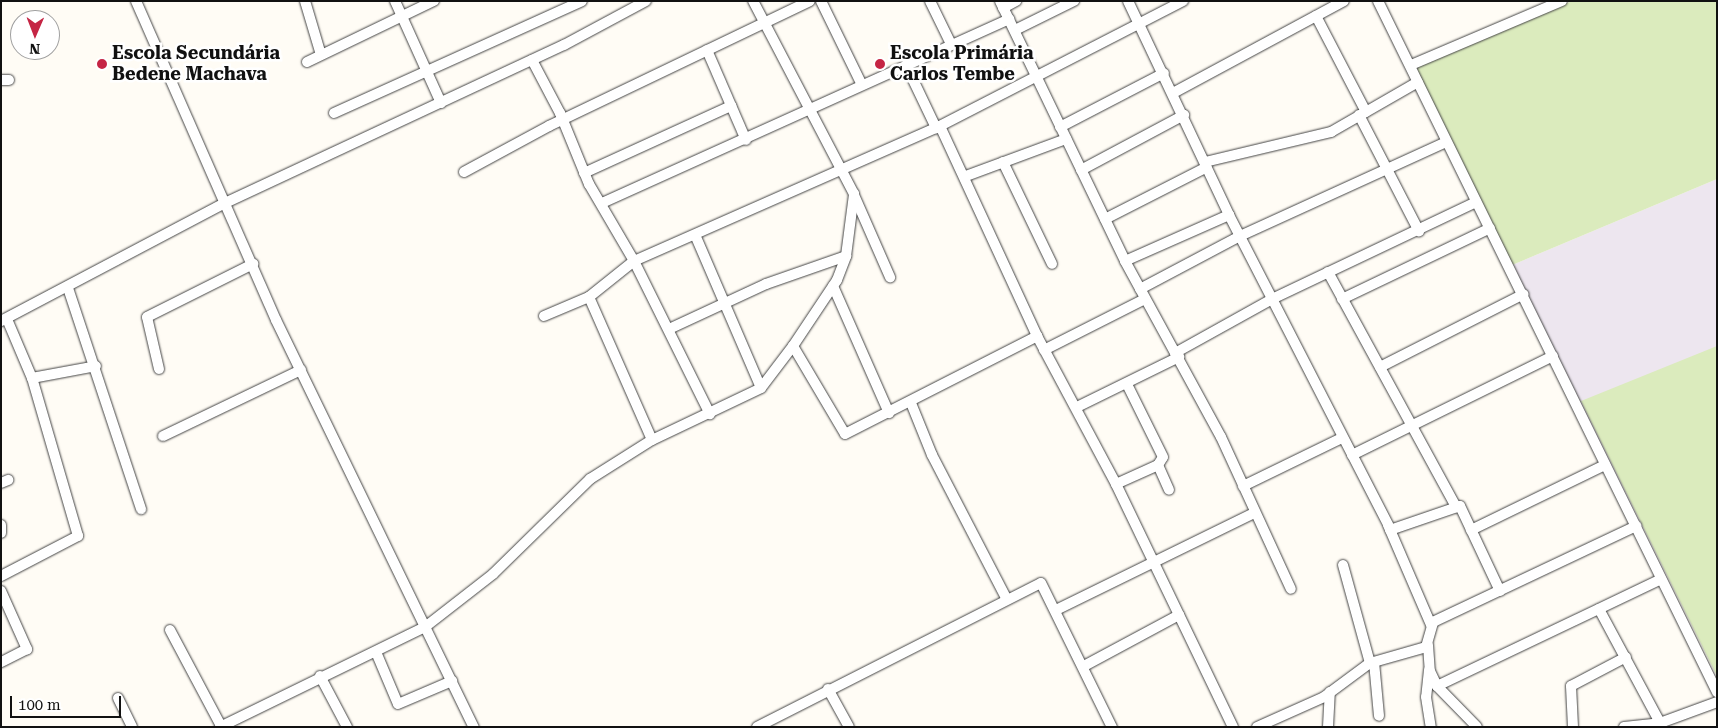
<!DOCTYPE html>
<html>
<head>
<meta charset="utf-8">
<style>
	body { margin:0 }
	#map { position:relative; width:1718px; height:728px; overflow:hidden; background:#fffcf5; font-family:"Roboto Serif",serif }
	div>[style] { position:absolute }
	[style*='--x'] { left:calc(var(--x)*1px); top:calc(var(--y)*1px); width:calc(var(--w)*1px); rotate:calc(var(--a)*1deg) }
	.industrial>* { inset:0; background:#ede6ef }
	.green>* { inset:0; background:#dbebbd }
	.roads { filter:drop-shadow(0 0 1px #444) drop-shadow(0 0 1px #444) }
	.minor>* { height:10px; margin:-5px; padding:0 5px; transform-origin:5px; border-radius:5px; background:#fff }
	.dots>* { width:14px; height:14px; translate:-50% -50%; box-sizing:border-box; border:2px solid #fff; border-radius:50% }
	span { translate:-50% -50%; white-space:nowrap; text-align:center; line-height:1.15; -webkit-text-stroke:5px #fff; paint-order:stroke }
	.poi-label { font-size:18px; color:#111; font-weight:700 }
	.left { translate:0 -50%; text-align:left }
	.frame { position:absolute; inset:0; border:2px solid #111; pointer-events:none }
	.north { position:absolute; left:10px; top:10px; width:50px; height:50px; box-sizing:border-box; background:#fff; border:1px solid #a0a0a0; border-radius:50%; rotate:181deg; font-size:14px; font-weight:700; line-height:20px; text-align:center; color:#111 }
	.north::after { content:''; display:block; margin:auto; width:18px; height:22px; background:#c52544; clip-path:polygon(50% 0,100% 100%,50% 72%,0 100%) }
	.scale { position:absolute; left:10px; top:696px; width:111px; height:22px; box-sizing:border-box; border:2px solid #111; border-top:0; padding-left:6px; font-size:15px; line-height:18px; white-space:nowrap; color:#111; -webkit-text-stroke:4px #fff; paint-order:stroke }
</style>
</head>
<body>
<div id="map">
	<div class="industrial">
		<i style="clip-path:polygon(1717px 179px,1717px 676px,1512px 265px)"></i>
	</div>
	<div class="green">
		<i style="clip-path:polygon(1572px 1px,1717px 1px,1717px 179px,1512px 265px,1414px 67px)"></i>
		<i style="clip-path:polygon(1717px 346px,1717px 676px,1581px 401px)"></i>
	</div>
	<div class="roads">
		<div class="minor">
			<i style="--x:136;--y:1;--w:348;--a:66.3"></i>
			<i style="--x:276;--y:320;--w:453;--a:64.1"></i>
			<i style="--x:305;--y:1;--w:56;--a:73.5"></i>
			<i style="--x:395;--y:1;--w:112;--a:65.7"></i>
			<i style="--x:821;--y:1;--w:93;--a:64"></i>
			<i style="--x:930;--y:1;--w:48;--a:64"></i>
			<i style="--x:1000;--y:1;--w:288;--a:64.3"></i>
			<i style="--x:1125;--y:261;--w:200;--a:61.4"></i>
			<i style="--x:1221;--y:437;--w:167;--a:65.3"></i>
			<i style="--x:1128;--y:1;--w:237;--a:64.7"></i>
			<i style="--x:1229;--y:215;--w:348;--a:62.8"></i>
			<i style="--x:1388;--y:525;--w:109;--a:66.7"></i>
			<i style="--x:1378;--y:1;--w:770;--a:63.87"></i>
			<i style="--x:1003;--y:8;--w:15;--a:-28"></i>
			<i style="--x:1316;--y:16;--w:108;--a:62.5"></i>
			<i style="--x:1015;--y:30;--w:66;--a:-26.2"></i>
			<i style="--x:707;--y:50;--w:98;--a:66.6"></i>
			<i style="--x:532;--y:60;--w:60;--a:62.2"></i>
			<i style="--x:560;--y:113;--w:77;--a:67.8"></i>
			<i style="--x:589;--y:184;--w:89;--a:59.7"></i>
			<i style="--x:634;--y:261;--w:171;--a:63.6"></i>
			<i style="--x:307;--y:62;--w:141;--a:-25.7"></i>
			<i style="--x:906;--y:65;--w:70;--a:64.5"></i>
			<i style="--x:1411;--y:65;--w:164;--a:-23"></i>
			<i style="--x:1;--y:80;--w:8;--a:0"></i>
			<i style="--x:1173;--y:93;--w:194;--a:-28.3"></i>
			<i style="--x:334;--y:113;--w:272;--a:-24.3"></i>
			<i style="--x:1359;--y:115;--w:131;--a:62.7"></i>
			<i style="--x:940;--y:126;--w:231;--a:65.2"></i>
			<i style="--x:1037;--y:336;--w:168;--a:61.9"></i>
			<i style="--x:1116;--y:484;--w:270;--a:64.3"></i>
			<i style="--x:1060;--y:127;--w:117;--a:-27.4"></i>
			<i style="--x:1003;--y:162;--w:113;--a:64.3"></i>
			<i style="--x:1205;--y:162;--w:130;--a:-13.4"></i>
			<i style="--x:1331;--y:132;--w:100;--a:-29.9"></i>
			<i style="--x:1081;--y:170;--w:117;--a:-28.1"></i>
			<i style="--x:464;--y:172;--w:97;--a:-28.4"></i>
			<i style="--x:549;--y:126;--w:289;--a:-25.6"></i>
			<i style="--x:584;--y:173;--w:162;--a:-24.5"></i>
			<i style="--x:966;--y:176;--w:107;--a:-20.3"></i>
			<i style="--x:854;--y:195;--w:90;--a:66.3"></i>
			<i style="--x:602;--y:203;--w:447;--a:-24.3"></i>
			<i style="--x:1105;--y:219;--w:114;--a:-27"></i>
			<i style="--x:696;--y:237;--w:164;--a:66.7"></i>
			<i style="--x:1125;--y:261;--w:114;--a:-23.9"></i>
			<i style="--x:1328;--y:272;--w:268;--a:61.4"></i>
			<i style="--x:833;--y:286;--w:139;--a:66.2"></i>
			<i style="--x:68;--y:288;--w:233;--a:71.7"></i>
			<i style="--x:1140;--y:289;--w:113;--a:-27.9"></i>
			<i style="--x:1240;--y:236;--w:226;--a:-24.5"></i>
			<i style="--x:589;--y:297;--w:156;--a:66.2"></i>
			<i style="--x:1342;--y:299;--w:164;--a:-25.6"></i>
			<i style="--x:544;--y:316;--w:49;--a:-22.9"></i>
			<i style="--x:589;--y:297;--w:58;--a:-38.7"></i>
			<i style="--x:634;--y:261;--w:330;--a:-23.8"></i>
			<i style="--x:936;--y:128;--w:278;--a:-27.2"></i>
			<i style="--x:1;--y:321;--w:253;--a:-27.8"></i>
			<i style="--x:225;--y:203;--w:374;--a:-25"></i>
			<i style="--x:564;--y:45;--w:93;--a:-28.2"></i>
			<i style="--x:669;--y:329;--w:107;--a:-24.9"></i>
			<i style="--x:766;--y:284;--w:85;--a:-19.3"></i>
			<i style="--x:793;--y:346;--w:102;--a:59.4"></i>
			<i style="--x:845;--y:434;--w:216;--a:-27"></i>
			<i style="--x:1044;--y:350;--w:113;--a:-26.8"></i>
			<i style="--x:1175;--y:353;--w:111;--a:-29.1"></i>
			<i style="--x:1272;--y:299;--w:226;--a:-25.4"></i>
			<i style="--x:1380;--y:367;--w:161;--a:-26.9"></i>
			<i style="--x:159;--y:369;--w:53;--a:-103"></i>
			<i style="--x:147;--y:317;--w:119;--a:-26.6"></i>
			<i style="--x:32;--y:378;--w:65;--a:-10.6"></i>
			<i style="--x:911;--y:403;--w:56;--a:68"></i>
			<i style="--x:932;--y:455;--w:161;--a:62.6"></i>
			<i style="--x:1077;--y:407;--w:114;--a:-26.1"></i>
			<i style="--x:163;--y:436;--w:153;--a:-25.6"></i>
			<i style="--x:1352;--y:455;--w:224;--a:-26.2"></i>
			<i style="--x:1158;--y:465;--w:27;--a:66"></i>
			<i style="--x:1;--y:483;--w:8;--a:-23"></i>
			<i style="--x:1116;--y:484;--w:46;--a:-24.3"></i>
			<i style="--x:1158;--y:465;--w:9;--a:-58"></i>
			<i style="--x:1163;--y:457;--w:81;--a:-116.3"></i>
			<i style="--x:1243;--y:486;--w:110;--a:-25.9"></i>
			<i style="--x:1;--y:525;--w:8;--a:90"></i>
			<i style="--x:1390;--y:530;--w:74;--a:-18.9"></i>
			<i style="--x:1460;--y:506;--w:94;--a:64.8"></i>
			<i style="--x:1471;--y:530;--w:149;--a:-25.9"></i>
			<i style="--x:1343;--y:565;--w:102;--a:74.6"></i>
			<i style="--x:1;--y:576;--w:87;--a:-27.5"></i>
			<i style="--x:78;--y:536;--w:165;--a:-106.2"></i>
			<i style="--x:32;--y:378;--w:64;--a:-113"></i>
			<i style="--x:1;--y:591;--w:64;--a:65.9"></i>
			<i style="--x:27;--y:649;--w:29;--a:153"></i>
			<i style="--x:1599;--y:609;--w:129;--a:61.8"></i>
			<i style="--x:1056;--y:610;--w:220;--a:-26.1"></i>
			<i style="--x:170;--y:630;--w:109;--a:62"></i>
			<i style="--x:1428;--y:645;--w:26;--a:86"></i>
			<i style="--x:1430;--y:671;--w:17;--a:65"></i>
			<i style="--x:1437;--y:686;--w:57;--a:45.7"></i>
			<i style="--x:376;--y:652;--w:56;--a:67.1"></i>
			<i style="--x:398;--y:704;--w:59;--a:-23.1"></i>
			<i style="--x:1374;--y:662;--w:54;--a:84.7"></i>
			<i style="--x:1084;--y:666;--w:108;--a:-28.2"></i>
			<i style="--x:1429;--y:670;--w:27;--a:96"></i>
			<i style="--x:1426;--y:697;--w:30;--a:81"></i>
			<i style="--x:320;--y:676;--w:58;--a:62.1"></i>
			<i style="--x:1437;--y:686;--w:248;--a:-25.5"></i>
			<i style="--x:828;--y:689;--w:43;--a:61.1"></i>
			<i style="--x:118;--y:698;--w:32;--a:64"></i>
			<i style="--x:220;--y:727;--w:228;--a:-26"></i>
			<i style="--x:425;--y:627;--w:86;--a:-37.9"></i>
			<i style="--x:493;--y:574;--w:136;--a:-44.4"></i>
			<i style="--x:590;--y:479;--w:73;--a:-32.2"></i>
			<i style="--x:652;--y:440;--w:121;--a:-25.5"></i>
			<i style="--x:761;--y:388;--w:53;--a:-52.7"></i>
			<i style="--x:793;--y:346;--w:79;--a:-56.3"></i>
			<i style="--x:837;--y:280;--w:26;--a:-69"></i>
			<i style="--x:846;--y:256;--w:63;--a:-82.6"></i>
			<i style="--x:854;--y:194;--w:218;--a:-117.6"></i>
			<i style="--x:757;--y:727;--w:318;--a:-26.9"></i>
			<i style="--x:1041;--y:583;--w:161;--a:63.8"></i>
			<i style="--x:1257;--y:727;--w:73;--a:-24.1"></i>
			<i style="--x:1324;--y:697;--w:57;--a:-36.5"></i>
			<i style="--x:1370;--y:663;--w:58;--a:-15.9"></i>
			<i style="--x:1426;--y:647;--w:26;--a:-74"></i>
			<i style="--x:1433;--y:622;--w:225;--a:-25.3"></i>
			<i style="--x:1328;--y:727;--w:35;--a:-87"></i>
			<i style="--x:1573;--y:727;--w:41;--a:-92.8"></i>
			<i style="--x:1571;--y:686;--w:62;--a:-27.8"></i>
			<i style="--x:1624;--y:727;--w:36;--a:-6"></i>
			<i style="--x:1660;--y:723;--w:61;--a:-20.2"></i>
		</div>
	</div>
	<div class="dots">
		<i style="left:102px;top:64px;background:#c52544"></i>
		<i style="left:880px;top:64px;background:#c52544"></i>
	</div>
	<div class="poi-label">
		<span class="left" style="left:112px;top:64px">Escola Secundária<br>Bedene Machava</span>
		<span class="left" style="left:890px;top:64px">Escola Primária<br>Carlos Tembe</span>
	</div>
	<div class="frame"></div>
	<div class="north">N</div>
	<div class="scale">100 m</div>
</div>
</body>
</html>
